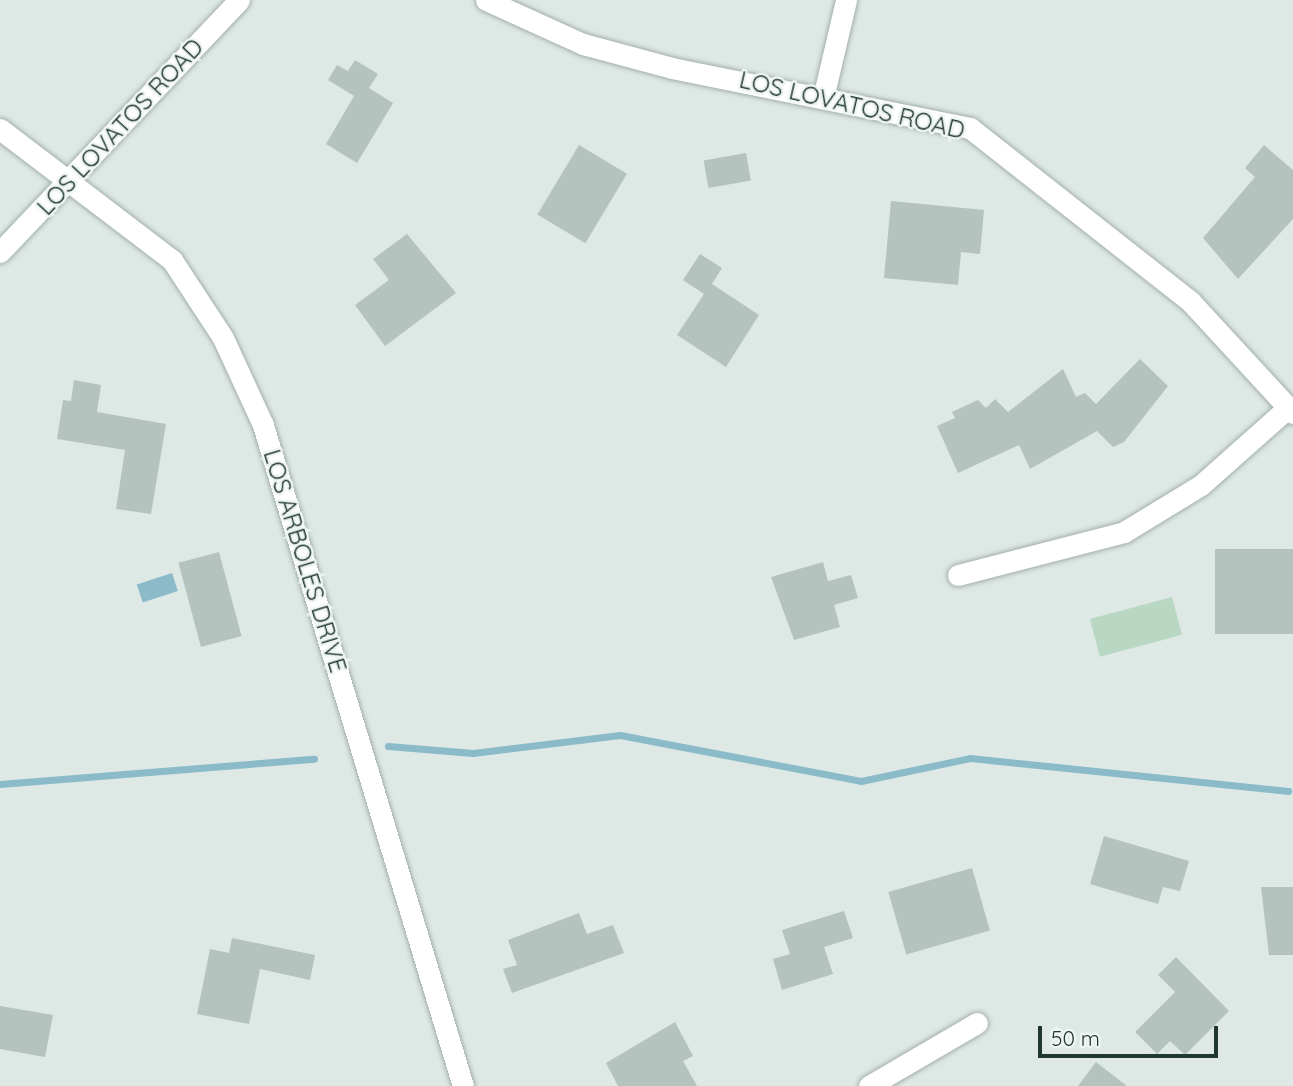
<!DOCTYPE html>
<html>
<head>
<meta charset="utf-8">
<style>
	body { margin:0 }
	#map { position:relative; width:1293px; height:1086px; overflow:hidden; background:#dee8e5; font-family:Quicksand,sans-serif }
	div>[style] { position:absolute }
	[style*='--x'] { left:calc(var(--x)*1px); top:calc(var(--y)*1px); width:calc(var(--w)*1px); rotate:calc(var(--a)*1deg) }
	.green>* { inset:0; background:#b9d8c3; transform-origin:0 0 }
	.water>* { inset:0; background:#8bbbc9; transform-origin:0 0 }
	.stream>* { height:7px; margin:-3.5px; padding:0 3.5px; transform-origin:3.5px; border-radius:3.5px; background:#8bbbc9 }
	.building>* { inset:0; background:#b4c3be; transform-origin:0 0 }
	.roads { filter:drop-shadow(0 0 2px #a2afac) drop-shadow(0 0 2px #a2afac) }
	.minor>* { height:21px; margin:-10.5px; padding:0 10.5px; transform-origin:10.5px; border-radius:10.5px; background:#fff }
	span { translate:-50% -50%; white-space:nowrap; text-align:center; line-height:1.15; -webkit-text-stroke:5px #eef5f2; paint-order:stroke }
	.street-label { font-size:24px; color:#213732 }
	.scale { position:absolute; left:1038px; top:1026px; width:180px; height:32px; box-sizing:border-box; border:4px solid #213732; border-top:0; padding-left:9px; font-size:21px; line-height:24px; white-space:nowrap; color:#213732; -webkit-text-stroke:5px #eef5f2; paint-order:stroke }
</style>
</head>
<body>
<div id="map">
	<div class="green">
		<i style="left:1172px;top:597px;width:39px;height:85px;rotate:75deg"></i>
	</div>
	<div class="water">
		<i style="left:172px;top:573px;width:19px;height:37px;rotate:72deg"></i>
	</div>
	<div class="stream">
		<i style="--x:388;--y:746;--w:85;--a:4.7"></i>
		<i style="--x:473;--y:753;--w:148;--a:-7"></i>
		<i style="--x:620;--y:735;--w:245;--a:10.8"></i>
		<i style="--x:861;--y:781;--w:111;--a:-11.9"></i>
		<i style="--x:970;--y:758;--w:320;--a:5.9"></i>
		<i style="--x:0;--y:784;--w:315;--a:-4.6"></i>
	</div>
	<div class="building">
		<i style="clip-path:polygon(355px 60px,378px 74px,369px 88px,393px 103px,357px 163px,326px 144px,354px 96px,328px 80px,337px 65px,348px 71px)"></i>
		<i style="left:579px;top:145px;width:56px;height:81px;rotate:31deg"></i>
		<i style="clip-path:polygon(1264px 145px,1293px 170px,1293px 219px,1238px 279px,1203px 238px,1255px 177px,1245px 168px)"></i>
		<i style="left:746px;top:153px;width:28px;height:43px;rotate:80deg"></i>
		<i style="clip-path:polygon(891px 201px,984px 210px,980px 254px,961px 252px,958px 285px,884px 278px)"></i>
		<i style="clip-path:polygon(407px 234px,456px 293px,385px 346px,355px 305px,389px 280px,373px 259px)"></i>
		<i style="clip-path:polygon(700px 254px,722px 268px,712px 284px,759px 315px,726px 367px,677px 335px,704px 294px,683px 280px)"></i>
		<i style="clip-path:polygon(1140px 359px,1168px 386px,1124px 442px,1113px 447px,1097px 431px,1030px 469px,1019px 445px,958px 473px,937px 426px,955px 418px,952px 412px,978px 400px,986px 408px,995px 399px,1008px 412px,1063px 369px,1076px 397px,1085px 393px,1096px 404px)"></i>
		<i style="clip-path:polygon(74px 380px,101px 385px,97px 412px,166px 424px,151px 514px,116px 509px,125px 450px,57px 439px,63px 400px,71px 401px)"></i>
		<i style="left:1293px;top:549px;width:85px;height:78px;rotate:90deg"></i>
		<i style="left:219px;top:552px;width:87px;height:42px;rotate:75deg"></i>
		<i style="clip-path:polygon(823px 562px,828px 581px,851px 575px,858px 598px,834px 605px,840px 627px,794px 640px,771px 577px)"></i>
		<i style="clip-path:polygon(1104px 836px,1189px 861px,1180px 891px,1163px 887px,1158px 904px,1090px 884px)"></i>
		<i style="left:972px;top:868px;width:65px;height:87px;rotate:74deg"></i>
		<i style="clip-path:polygon(1261px 887px,1293px 887px,1293px 955px,1269px 955px)"></i>
		<i style="clip-path:polygon(844px 911px,853px 938px,824px 947px,833px 974px,782px 990px,773px 959px,790px 954px,782px 930px)"></i>
		<i style="clip-path:polygon(579px 913px,587px 934px,613px 925px,624px 953px,512px 993px,503px 969px,517px 965px,508px 940px)"></i>
		<i style="clip-path:polygon(232px 938px,315px 955px,310px 980px,260px 969px,249px 1024px,197px 1014px,210px 949px,229px 953px)"></i>
		<i style="clip-path:polygon(1176px 957px,1229px 1011px,1185px 1055px,1170px 1041px,1157px 1054px,1135px 1032px,1175px 992px,1158px 975px)"></i>
		<i style="clip-path:polygon(0 1006px,53px 1015px,45px 1057px,0 1049px)"></i>
		<i style="clip-path:polygon(675px 1022px,693px 1056px,683px 1061px,697px 1086px,618px 1086px,606px 1063px)"></i>
		<i style="clip-path:polygon(1096px 1062px,1127px 1086px,1078px 1086px)"></i>
	</div>
	<div class="roads">
		<div class="minor">
			<i style="--x:486;--y:0;--w:107;--a:24.4"></i>
			<i style="--x:583;--y:44;--w:92;--a:15.1"></i>
			<i style="--x:672;--y:68;--w:304;--a:11.4"></i>
			<i style="--x:970;--y:128;--w:281;--a:38.2"></i>
			<i style="--x:1191;--y:302;--w:151;--a:47.4"></i>
			<i style="--x:824;--y:94;--w:97;--a:-76.8"></i>
			<i style="--x:0;--y:129;--w:216;--a:37.3"></i>
			<i style="--x:172;--y:260;--w:93;--a:56.8"></i>
			<i style="--x:223;--y:338;--w:96;--a:65.3"></i>
			<i style="--x:263;--y:425;--w:691;--a:73.17"></i>
			<i style="--x:0;--y:252;--w:347;--a:-46.5"></i>
			<i style="--x:958;--y:575;--w:171;--a:-14.5"></i>
			<i style="--x:1124;--y:532;--w:90;--a:-31.4"></i>
			<i style="--x:1201;--y:485;--w:118;--a:-41.6"></i>
			<i style="--x:869;--y:1086;--w:125;--a:-30.3"></i>
		</div>
	</div>
	<div class="street-label">
		<span style="left:852px;top:105px;rotate:13deg">LOS LOVATOS ROAD</span>
		<span style="left:120px;top:127px;rotate:-47deg">LOS LOVATOS ROAD</span>
		<span style="left:305px;top:561px;rotate:73deg">LOS ARBOLES DRIVE</span>
	</div>
	<div class="scale">50 m</div>
</div>
</body>
</html>
